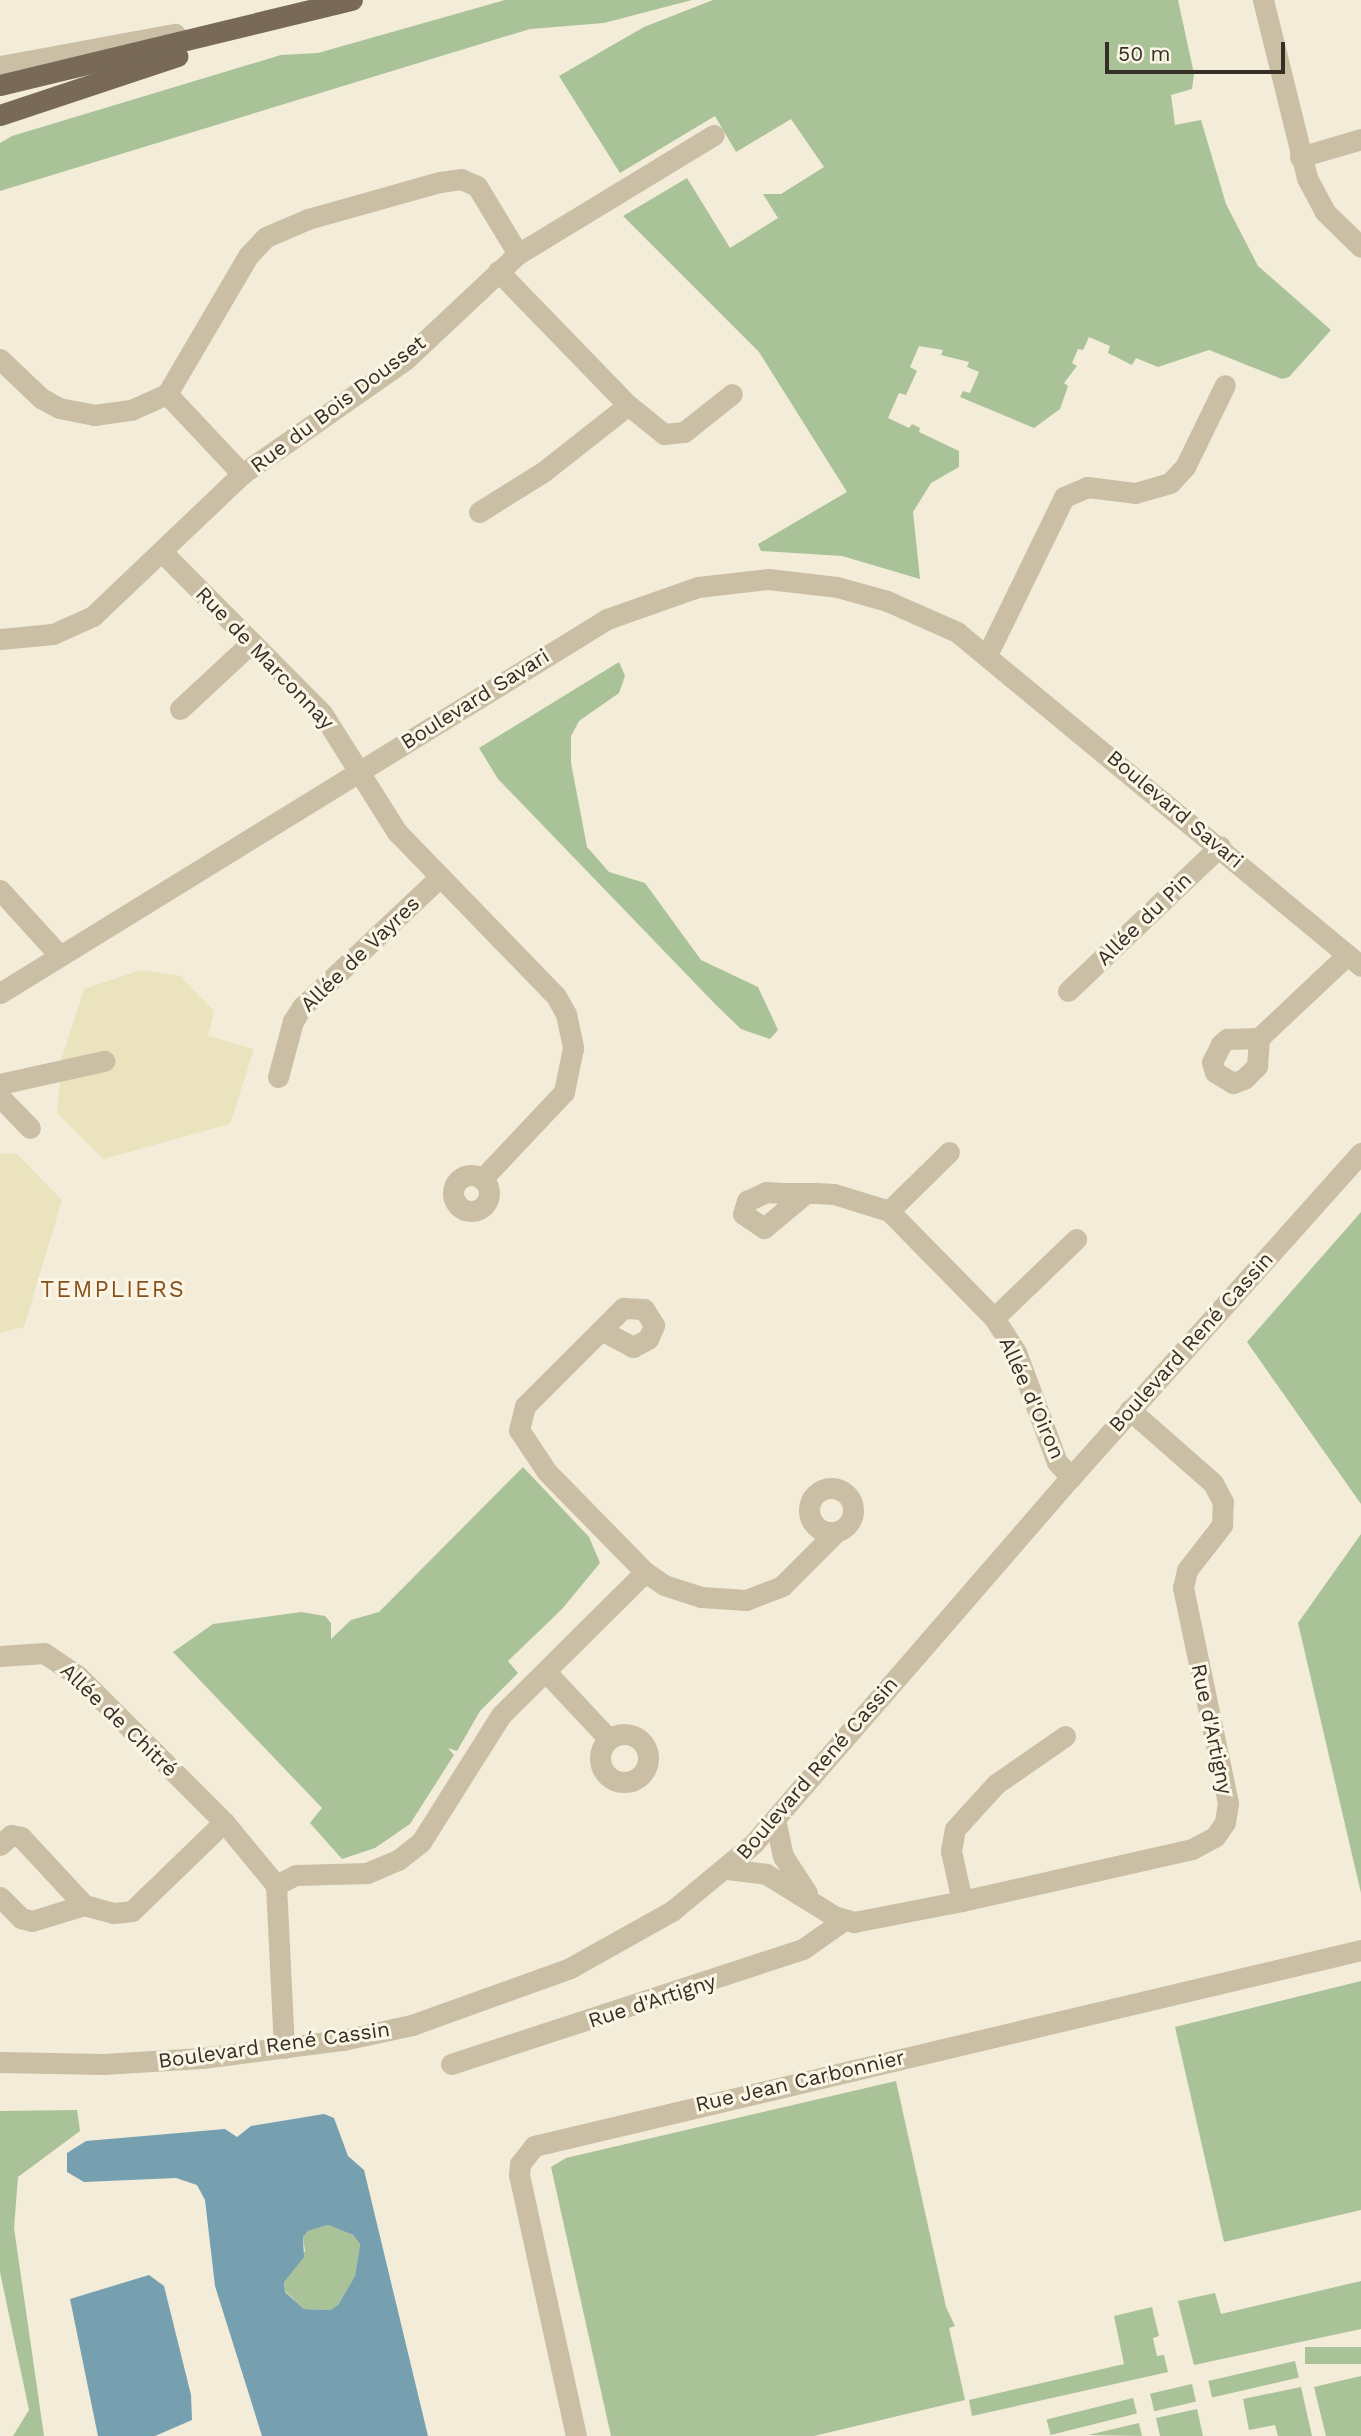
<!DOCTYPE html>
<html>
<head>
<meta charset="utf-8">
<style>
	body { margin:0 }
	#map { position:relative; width:1361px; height:2436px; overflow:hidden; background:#f2ecd8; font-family:"Work Sans",sans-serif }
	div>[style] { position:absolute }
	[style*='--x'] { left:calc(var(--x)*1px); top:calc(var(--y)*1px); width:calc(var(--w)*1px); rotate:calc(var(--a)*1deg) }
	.green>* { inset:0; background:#a9c298; transform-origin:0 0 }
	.plaza>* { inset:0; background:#ebe3be }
	.water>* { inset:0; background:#769fb0 }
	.minor>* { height:21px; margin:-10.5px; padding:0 10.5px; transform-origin:10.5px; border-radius:10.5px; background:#cabfa4 }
	.minor>.ring { margin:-10.5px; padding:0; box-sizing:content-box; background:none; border:21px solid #cabfa4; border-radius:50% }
	.major>* { height:21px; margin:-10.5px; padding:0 10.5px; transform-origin:10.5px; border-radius:10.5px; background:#786a56 }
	span { translate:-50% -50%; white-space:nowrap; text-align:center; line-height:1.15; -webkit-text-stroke:6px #faf5e4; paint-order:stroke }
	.street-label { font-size:21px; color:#352f26 }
	.neighbourhood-label { font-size:23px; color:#88511c; letter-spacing:2px }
	.scale { position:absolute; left:1105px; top:42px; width:180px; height:32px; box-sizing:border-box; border:4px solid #352f26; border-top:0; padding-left:9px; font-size:21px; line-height:24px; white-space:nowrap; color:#352f26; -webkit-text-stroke:5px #faf5e4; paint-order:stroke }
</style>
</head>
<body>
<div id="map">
	<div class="green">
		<i style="clip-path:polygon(505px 0,692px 0,604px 23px,530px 29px,0 191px,0 143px,12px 136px,281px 55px,318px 53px)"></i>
		<i style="clip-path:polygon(713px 0,1178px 0,1194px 74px,1192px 89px,1171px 95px,1175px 125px,1201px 120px,1226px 204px,1258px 266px,1331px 330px,1289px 377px,1282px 379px,1209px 350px,1158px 367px,1136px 358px,1132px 365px,1108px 353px,1110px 346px,1089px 337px,1083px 350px,1078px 349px,1072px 363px,1077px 366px,1064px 383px,1068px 386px,1060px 409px,1034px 428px,960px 397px,963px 391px,970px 393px,979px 372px,967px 367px,969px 362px,941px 355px,943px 350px,919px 346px,910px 367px,917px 371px,906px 395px,899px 393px,888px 418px,909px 428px,912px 424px,920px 428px,919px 432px,959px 451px,959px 467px,931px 483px,913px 512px,920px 579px,842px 556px,761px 551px,758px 544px,847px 492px,759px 352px,623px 216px,687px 178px,730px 248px,778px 218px,763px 194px,781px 194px,824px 167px,791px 119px,736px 152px,715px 116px,620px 173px,559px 76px,644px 27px)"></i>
		<i style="clip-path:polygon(619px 662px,625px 676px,619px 693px,579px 721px,571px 736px,571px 763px,587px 847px,609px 872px,645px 883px,701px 960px,758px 987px,778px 1030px,770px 1039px,741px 1029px,718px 1007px,498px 779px,479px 748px)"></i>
		<i style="clip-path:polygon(1361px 1212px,1361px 1504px,1247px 1342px)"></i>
		<i style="clip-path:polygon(523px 1467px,589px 1537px,600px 1563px,562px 1609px,508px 1661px,518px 1673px,480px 1711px,457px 1751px,448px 1748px,454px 1755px,410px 1824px,375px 1848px,342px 1859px,310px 1823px,322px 1808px,173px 1652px,213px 1624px,301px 1612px,325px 1616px,331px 1623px,331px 1639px,351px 1620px,379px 1612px)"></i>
		<i style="clip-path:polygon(1361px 1534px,1361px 1893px,1298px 1623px)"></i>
		<i style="clip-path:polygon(1361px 1981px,1361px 2210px,1224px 2242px,1175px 2027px)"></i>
		<i style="clip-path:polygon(896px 2081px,946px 2307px,955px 2326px,949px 2328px,965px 2400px,814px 2436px,611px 2436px,551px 2167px,566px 2158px)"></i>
		<i style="clip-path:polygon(77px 2110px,80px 2131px,18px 2177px,14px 2228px,44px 2436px,13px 2436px,29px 2410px,0 2272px,0 2111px)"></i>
		<i style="clip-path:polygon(328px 2225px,353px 2235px,360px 2244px,355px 2276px,338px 2305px,330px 2310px,304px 2309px,285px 2291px,284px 2282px,305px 2251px,303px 2237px,308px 2231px)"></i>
		<i style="clip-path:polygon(1361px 2281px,1361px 2329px,1194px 2365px,1178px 2301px,1215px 2293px,1221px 2314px)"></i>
		<i style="clip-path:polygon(1152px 2307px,1159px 2336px,1153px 2338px,1157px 2356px,1164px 2355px,1168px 2372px,972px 2416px,969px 2400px,1124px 2364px,1114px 2316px)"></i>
		<i style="left:1361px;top:2347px;width:17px;height:56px;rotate:90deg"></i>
		<i style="left:1295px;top:2361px;width:17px;height:89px;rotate:77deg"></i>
		<i style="clip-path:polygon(1361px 2376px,1361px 2436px,1326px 2436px,1314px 2387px)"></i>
		<i style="left:1192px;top:2384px;width:18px;height:43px;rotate:77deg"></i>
		<i style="clip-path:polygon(1301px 2387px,1312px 2436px,1278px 2436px,1275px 2425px,1249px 2430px,1243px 2399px)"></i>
		<i style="left:1133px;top:2398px;width:16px;height:89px;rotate:76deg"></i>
		<i style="clip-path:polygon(1197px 2409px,1203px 2436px,1160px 2436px,1156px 2418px)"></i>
		<i style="clip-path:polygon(1139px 2423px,1142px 2436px,1088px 2435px)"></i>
	</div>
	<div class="plaza">
		<i style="clip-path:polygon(141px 970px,180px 976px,214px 1011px,208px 1036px,254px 1049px,230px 1124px,103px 1159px,57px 1113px,62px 1058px,84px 989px)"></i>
		<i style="clip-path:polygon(16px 1153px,62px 1200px,24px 1327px,0 1333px,0 1154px)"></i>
	</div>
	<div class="water">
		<i style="clip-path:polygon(evenodd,324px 2114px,334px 2118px,348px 2156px,364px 2170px,428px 2436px,262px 2436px,215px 2286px,205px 2200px,197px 2185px,176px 2178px,84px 2182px,67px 2172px,67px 2153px,86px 2141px,225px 2129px,237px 2137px,251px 2126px,324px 2114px,328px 2225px,353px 2235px,360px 2244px,355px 2276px,338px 2305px,330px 2310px,304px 2309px,285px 2292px,284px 2282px,304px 2257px,303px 2237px,308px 2231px,328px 2225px)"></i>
		<i style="clip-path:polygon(149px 2275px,164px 2286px,191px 2395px,192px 2420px,155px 2436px,98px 2436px,70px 2299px)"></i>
	</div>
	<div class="minor">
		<i style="--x:1263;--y:0;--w:183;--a:76.1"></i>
		<i style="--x:1307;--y:178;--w:38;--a:62"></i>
		<i style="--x:1325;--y:212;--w:50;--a:44.2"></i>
		<i style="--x:0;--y:66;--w:178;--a:-10.4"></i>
		<i style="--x:1300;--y:157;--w:64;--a:-16.4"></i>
		<i style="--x:498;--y:271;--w:187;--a:45.9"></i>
		<i style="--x:628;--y:405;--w:46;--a:38.9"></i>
		<i style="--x:664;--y:434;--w:20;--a:-6"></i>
		<i style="--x:684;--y:432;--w:61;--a:-38.4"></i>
		<i style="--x:0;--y:359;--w:57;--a:43.6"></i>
		<i style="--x:41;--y:398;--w:21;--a:29"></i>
		<i style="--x:59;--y:408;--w:36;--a:11"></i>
		<i style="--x:94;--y:415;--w:37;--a:-8"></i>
		<i style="--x:131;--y:410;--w:39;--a:-24"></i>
		<i style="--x:167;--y:394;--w:160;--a:-59.6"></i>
		<i style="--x:248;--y:256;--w:26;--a:-47"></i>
		<i style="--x:266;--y:237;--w:46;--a:-23.2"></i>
		<i style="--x:308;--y:219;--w:137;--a:-15.7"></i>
		<i style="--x:440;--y:182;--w:21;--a:-8"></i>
		<i style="--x:461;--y:179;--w:17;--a:24"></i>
		<i style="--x:477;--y:186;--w:79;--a:58.9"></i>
		<i style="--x:167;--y:394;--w:110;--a:46.8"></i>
		<i style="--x:479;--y:512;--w:75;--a:-32"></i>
		<i style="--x:543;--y:472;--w:108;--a:-38.2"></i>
		<i style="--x:162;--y:552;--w:227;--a:45.2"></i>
		<i style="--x:322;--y:713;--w:141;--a:57.8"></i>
		<i style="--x:397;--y:832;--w:228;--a:45.9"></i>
		<i style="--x:556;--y:996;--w:21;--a:61"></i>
		<i style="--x:566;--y:1014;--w:35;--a:78"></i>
		<i style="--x:573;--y:1048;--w:45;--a:101.6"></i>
		<i style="--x:564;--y:1092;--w:120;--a:133.3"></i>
		<i style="--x:0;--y:639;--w:53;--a:-5.4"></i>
		<i style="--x:53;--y:634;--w:44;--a:-24.2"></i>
		<i style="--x:93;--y:616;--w:206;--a:-43.6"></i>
		<i style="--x:242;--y:474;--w:200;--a:-35"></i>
		<i style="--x:406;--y:359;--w:154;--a:-43.2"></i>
		<i style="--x:518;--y:254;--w:229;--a:-31.3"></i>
		<i style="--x:987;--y:655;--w:176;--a:-64"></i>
		<i style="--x:1064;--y:497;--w:25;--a:-23"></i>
		<i style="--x:1087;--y:487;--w:48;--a:7.1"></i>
		<i style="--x:1135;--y:493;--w:36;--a:-16"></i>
		<i style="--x:1170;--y:483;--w:22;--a:-47"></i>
		<i style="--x:1185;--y:467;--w:91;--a:-64"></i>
		<i style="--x:180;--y:709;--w:98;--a:-42.9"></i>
		<i style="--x:0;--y:890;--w:89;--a:47.7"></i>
		<i style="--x:1068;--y:991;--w:210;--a:-43.6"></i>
		<i style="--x:0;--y:993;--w:713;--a:-31.64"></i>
		<i style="--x:607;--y:619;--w:96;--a:-19.4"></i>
		<i style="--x:698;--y:587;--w:70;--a:-6.5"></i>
		<i style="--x:768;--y:579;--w:69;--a:6.6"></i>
		<i style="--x:837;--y:587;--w:52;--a:15.6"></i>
		<i style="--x:887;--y:601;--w:77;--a:23.9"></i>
		<i style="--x:957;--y:632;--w:524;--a:39.58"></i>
		<i style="--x:1259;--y:1038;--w:28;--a:94"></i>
		<i style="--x:1257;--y:1066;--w:18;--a:135"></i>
		<i style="--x:1244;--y:1079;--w:12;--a:160"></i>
		<i style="--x:1233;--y:1083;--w:21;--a:-149"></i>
		<i style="--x:1215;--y:1072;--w:10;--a:-107"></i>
		<i style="--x:1212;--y:1062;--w:20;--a:-63"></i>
		<i style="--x:1221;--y:1044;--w:8;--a:-40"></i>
		<i style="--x:1227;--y:1039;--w:32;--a:-2"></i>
		<i style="--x:1259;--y:1038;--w:121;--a:-43.3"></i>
		<i style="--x:278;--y:1077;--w:58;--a:-75"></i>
		<i style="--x:293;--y:1021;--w:17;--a:-57"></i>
		<i style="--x:302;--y:1007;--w:190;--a:-43.3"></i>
		<i style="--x:0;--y:1084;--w:107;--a:-12.5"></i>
		<i style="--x:0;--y:1097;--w:43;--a:45.9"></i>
		<i class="ring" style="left:453px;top:1175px;width:15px;height:15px"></i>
		<i style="--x:806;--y:1193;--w:55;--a:140.2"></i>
		<i style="--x:764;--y:1228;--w:25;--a:-146"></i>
		<i style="--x:743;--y:1214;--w:14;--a:-73"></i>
		<i style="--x:747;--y:1201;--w:21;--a:-25"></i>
		<i style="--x:766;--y:1192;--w:17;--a:3"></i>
		<i style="--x:783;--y:1193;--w:32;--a:0"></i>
		<i style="--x:815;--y:1193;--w:19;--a:3"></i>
		<i style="--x:834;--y:1194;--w:58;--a:17.2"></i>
		<i style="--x:889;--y:1211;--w:150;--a:45.5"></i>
		<i style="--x:994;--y:1318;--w:40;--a:57.1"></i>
		<i style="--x:1016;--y:1352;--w:117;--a:69.6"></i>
		<i style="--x:1057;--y:1462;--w:21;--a:47"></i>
		<i style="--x:889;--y:1211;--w:84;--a:-44.5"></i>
		<i style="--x:994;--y:1318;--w:114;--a:-43.9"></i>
		<i class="ring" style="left:809px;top:1488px;width:23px;height:23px"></i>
		<i style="--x:645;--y:1572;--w:23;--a:34"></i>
		<i style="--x:664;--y:1585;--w:39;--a:18"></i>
		<i style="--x:701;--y:1597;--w:45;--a:3.8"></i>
		<i style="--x:746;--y:1600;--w:39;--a:-21"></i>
		<i style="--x:782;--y:1586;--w:76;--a:-45"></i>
		<i style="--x:0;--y:1656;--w:44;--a:-3.9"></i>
		<i style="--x:44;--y:1653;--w:40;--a:34"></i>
		<i style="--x:77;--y:1675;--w:208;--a:45"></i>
		<i style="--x:224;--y:1822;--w:82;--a:50.5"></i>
		<i style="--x:546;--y:1672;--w:92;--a:46.8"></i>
		<i class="ring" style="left:600px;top:1734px;width:27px;height:27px"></i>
		<i style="--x:775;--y:1819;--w:38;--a:78"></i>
		<i style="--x:783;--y:1856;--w:44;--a:57"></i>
		<i style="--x:0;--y:1845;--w:15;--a:-42"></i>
		<i style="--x:11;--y:1835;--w:10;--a:11"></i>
		<i style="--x:21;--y:1837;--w:93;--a:47.2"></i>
		<i style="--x:727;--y:1869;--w:39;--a:7"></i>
		<i style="--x:766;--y:1874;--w:80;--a:31.7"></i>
		<i style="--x:834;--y:1916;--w:21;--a:17"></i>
		<i style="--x:854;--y:1922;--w:110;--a:-11"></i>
		<i style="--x:962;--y:1901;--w:51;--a:-102.4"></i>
		<i style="--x:951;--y:1851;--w:22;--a:-80"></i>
		<i style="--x:955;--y:1829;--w:61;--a:-47.7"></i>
		<i style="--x:996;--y:1784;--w:84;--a:-34.8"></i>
		<i style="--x:0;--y:1897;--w:30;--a:45"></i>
		<i style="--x:21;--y:1918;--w:11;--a:15"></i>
		<i style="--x:32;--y:1921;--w:54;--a:-17.1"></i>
		<i style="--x:84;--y:1905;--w:31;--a:15"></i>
		<i style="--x:114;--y:1913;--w:18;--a:-6"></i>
		<i style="--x:132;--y:1911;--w:128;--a:-44.1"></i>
		<i style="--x:962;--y:1901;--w:236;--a:-12.7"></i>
		<i style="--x:1192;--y:1849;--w:26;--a:-28"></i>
		<i style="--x:1215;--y:1837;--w:18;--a:-56"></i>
		<i style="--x:1225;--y:1822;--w:19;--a:-81"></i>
		<i style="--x:1228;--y:1803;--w:220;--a:-101.8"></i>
		<i style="--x:1183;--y:1588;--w:18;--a:-77"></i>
		<i style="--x:1187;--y:1570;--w:57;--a:-52.1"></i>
		<i style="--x:1222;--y:1525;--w:23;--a:-88"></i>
		<i style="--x:1223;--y:1502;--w:21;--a:-118"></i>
		<i style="--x:1213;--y:1483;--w:111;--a:-138.7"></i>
		<i style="--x:284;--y:2048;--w:163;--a:-92.8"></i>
		<i style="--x:276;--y:1885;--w:22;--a:-27"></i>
		<i style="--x:296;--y:1875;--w:71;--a:-1.6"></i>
		<i style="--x:367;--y:1873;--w:34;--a:-23"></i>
		<i style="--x:398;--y:1860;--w:29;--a:-38"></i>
		<i style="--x:421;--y:1842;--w:150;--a:-57.8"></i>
		<i style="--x:501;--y:1715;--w:203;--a:-44.8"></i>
		<i style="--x:645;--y:1572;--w:140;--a:-134.4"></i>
		<i style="--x:547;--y:1472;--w:50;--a:-123.7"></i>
		<i style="--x:519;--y:1430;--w:25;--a:-76"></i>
		<i style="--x:525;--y:1406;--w:139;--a:-45"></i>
		<i style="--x:623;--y:1308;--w:21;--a:3"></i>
		<i style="--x:644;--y:1309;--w:19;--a:58"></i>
		<i style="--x:654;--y:1325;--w:15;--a:113"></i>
		<i style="--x:648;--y:1339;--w:17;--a:152"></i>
		<i style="--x:633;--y:1347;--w:36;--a:-152"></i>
		<i style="--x:0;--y:2062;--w:103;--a:1.1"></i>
		<i style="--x:103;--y:2064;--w:99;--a:-3.5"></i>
		<i style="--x:202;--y:2058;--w:142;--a:-7.3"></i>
		<i style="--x:343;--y:2040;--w:71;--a:-12.3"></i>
		<i style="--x:412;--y:2025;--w:168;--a:-19.8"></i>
		<i style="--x:570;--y:1968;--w:117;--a:-29.2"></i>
		<i style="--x:672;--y:1911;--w:105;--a:-39.6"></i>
		<i style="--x:753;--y:1844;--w:486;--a:-49.1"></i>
		<i style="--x:1071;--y:1477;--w:435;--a:-48.2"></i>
		<i style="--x:451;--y:2064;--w:370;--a:-18.1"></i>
		<i style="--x:803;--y:1949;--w:50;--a:-35.3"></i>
		<i style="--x:576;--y:2436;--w:267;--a:-102.3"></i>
		<i style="--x:519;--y:2175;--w:11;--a:-85"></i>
		<i style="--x:520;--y:2164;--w:23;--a:-52"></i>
		<i style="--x:534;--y:2146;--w:850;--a:-13.33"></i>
	</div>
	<div class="major">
		<i style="--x:0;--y:85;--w:362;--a:-13.6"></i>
		<i style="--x:0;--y:115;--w:187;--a:-18.4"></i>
	</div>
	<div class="street-label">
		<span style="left:338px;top:404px;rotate:-37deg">Rue du Bois Dousset</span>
		<span style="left:265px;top:658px;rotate:46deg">Rue de Marconnay</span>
		<span style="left:475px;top:699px;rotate:-32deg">Boulevard Savari</span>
		<span style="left:1175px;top:809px;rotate:40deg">Boulevard Savari</span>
		<span style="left:1144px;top:919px;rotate:-44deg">Allée du Pin</span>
		<span style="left:360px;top:954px;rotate:-44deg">Allée de Vayres</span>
		<span style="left:1191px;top:1342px;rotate:-48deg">Boulevard René Cassin</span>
		<span style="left:1032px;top:1398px;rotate:66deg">Allée d'Oiron</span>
		<span style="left:119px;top:1720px;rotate:44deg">Allée de Chitré</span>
		<span style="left:1212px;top:1729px;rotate:78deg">Rue d'Artigny</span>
		<span style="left:817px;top:1768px;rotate:-49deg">Boulevard René Cassin</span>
		<span style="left:652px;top:2001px;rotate:-18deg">Rue d'Artigny</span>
		<span style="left:274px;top:2045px;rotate:-8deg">Boulevard René Cassin</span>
		<span style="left:800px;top:2081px;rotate:-13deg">Rue Jean Carbonnier</span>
	</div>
	<div class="neighbourhood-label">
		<span style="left:113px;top:1290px">TEMPLIERS</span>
	</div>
	<div class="scale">50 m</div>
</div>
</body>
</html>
